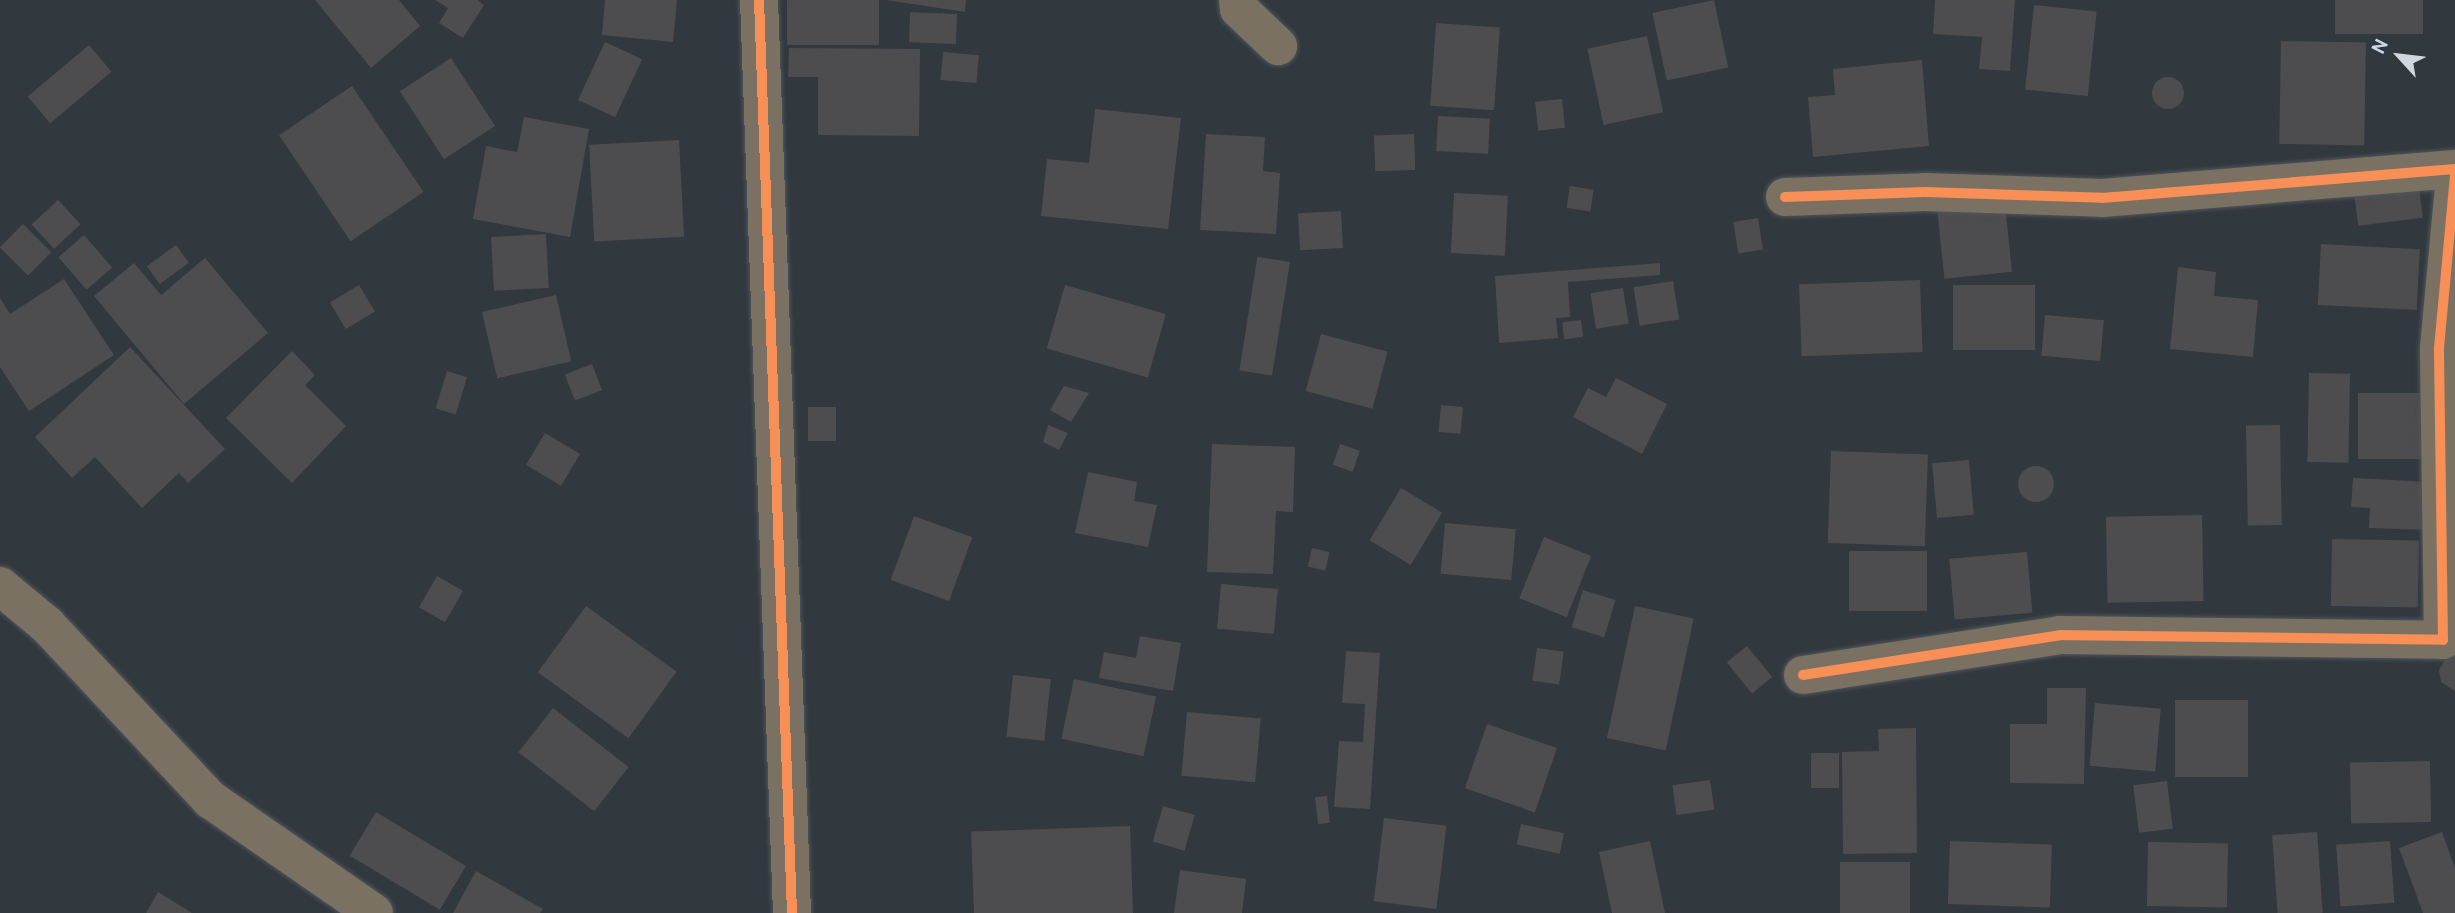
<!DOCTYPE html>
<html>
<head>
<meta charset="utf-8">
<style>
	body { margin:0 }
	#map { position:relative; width:2455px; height:913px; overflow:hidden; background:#31383e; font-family:Cabin,sans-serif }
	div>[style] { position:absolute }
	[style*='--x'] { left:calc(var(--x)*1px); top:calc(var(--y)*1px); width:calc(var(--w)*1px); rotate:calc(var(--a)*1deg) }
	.building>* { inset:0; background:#4d4d4f; transform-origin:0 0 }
	.round { border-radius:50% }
	.roads { filter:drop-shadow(0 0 2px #4e555a) drop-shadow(0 0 2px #4e555a) }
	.minor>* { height:38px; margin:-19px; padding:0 19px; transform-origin:19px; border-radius:19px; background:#7b7163 }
	.cycleway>* { height:10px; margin:-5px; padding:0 5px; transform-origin:5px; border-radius:5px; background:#f78f57 }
	span { translate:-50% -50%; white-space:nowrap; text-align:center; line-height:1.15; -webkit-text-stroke:5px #2c3843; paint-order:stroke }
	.north { position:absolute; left:2364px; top:21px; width:70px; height:70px; -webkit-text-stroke:5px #2c3843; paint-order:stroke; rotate:297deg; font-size:19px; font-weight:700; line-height:28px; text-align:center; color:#d0d7de }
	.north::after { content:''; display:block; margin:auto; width:24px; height:32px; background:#d0d7de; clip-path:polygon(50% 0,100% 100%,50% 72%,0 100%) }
</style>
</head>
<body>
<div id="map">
	<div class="building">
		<i style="clip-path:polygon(315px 0,399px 0,420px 26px,371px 68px)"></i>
		<i style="clip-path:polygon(435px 0,477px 0,484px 5px,463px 38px,439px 23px,448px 8px)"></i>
		<i style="clip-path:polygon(605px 0,677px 0,673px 42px,602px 35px)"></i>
		<i style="left:787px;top:0;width:92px;height:45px"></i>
		<i style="clip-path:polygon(886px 0,966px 0,965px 12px)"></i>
		<i style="left:1714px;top:0;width:69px;height:63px;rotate:78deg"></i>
		<i style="clip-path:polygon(1935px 0,2015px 0,2010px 71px,1979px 69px,1982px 37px,1933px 34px)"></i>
		<i style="left:2335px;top:0;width:88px;height:34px"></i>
		<i style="left:2034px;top:5px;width:63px;height:85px;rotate:6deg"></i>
		<i style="left:957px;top:14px;width:30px;height:47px;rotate:92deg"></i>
		<i style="left:1436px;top:23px;width:64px;height:83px;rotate:4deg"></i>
		<i style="left:1647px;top:36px;width:78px;height:61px;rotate:78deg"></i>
		<i style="left:2281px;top:41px;width:85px;height:103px;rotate:1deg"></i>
		<i style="left:605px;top:42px;width:41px;height:64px;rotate:25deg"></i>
		<i style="left:89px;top:45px;width:35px;height:80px;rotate:50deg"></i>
		<i style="clip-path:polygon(789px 48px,920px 49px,919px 136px,818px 135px,818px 77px,788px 77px)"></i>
		<i style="left:943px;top:52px;width:36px;height:28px;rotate:5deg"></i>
		<i style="left:451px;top:58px;width:81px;height:61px;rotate:57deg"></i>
		<i style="clip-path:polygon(1922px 60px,1929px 146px,1813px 157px,1808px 97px,1835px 95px,1833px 69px)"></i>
		<i class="round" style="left:2152px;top:77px;width:32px;height:32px"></i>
		<i style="left:352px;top:86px;width:128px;height:88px;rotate:56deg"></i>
		<i style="left:1562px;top:99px;width:29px;height:27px;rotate:84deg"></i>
		<i style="clip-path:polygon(1095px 109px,1181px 118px,1168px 229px,1041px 216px,1047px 159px,1089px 163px)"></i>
		<i style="left:1438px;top:116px;width:52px;height:35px;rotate:3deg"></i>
		<i style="clip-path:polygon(524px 117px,589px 129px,570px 237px,473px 219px,486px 146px,517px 152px)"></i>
		<i style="clip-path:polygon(1206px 134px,1265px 137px,1263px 171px,1280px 173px,1276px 234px,1200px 230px)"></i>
		<i style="left:1414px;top:134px;width:36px;height:40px;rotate:88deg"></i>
		<i style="left:679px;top:140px;width:97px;height:90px;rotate:87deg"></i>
		<i style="left:2418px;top:179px;width:39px;height:65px;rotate:83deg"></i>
		<i style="left:1570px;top:186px;width:24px;height:22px;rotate:9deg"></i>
		<i style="left:1454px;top:193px;width:54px;height:60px;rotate:3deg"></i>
		<i style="left:58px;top:200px;width:33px;height:36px;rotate:47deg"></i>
		<i style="left:2005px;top:205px;width:67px;height:68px;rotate:84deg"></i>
		<i style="left:1341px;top:211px;width:37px;height:43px;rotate:87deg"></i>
		<i style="left:1758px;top:218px;width:32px;height:25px;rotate:81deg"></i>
		<i style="left:23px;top:224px;width:40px;height:33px;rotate:45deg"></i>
		<i style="left:546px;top:234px;width:54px;height:55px;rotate:87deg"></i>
		<i style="left:84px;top:235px;width:43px;height:34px;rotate:49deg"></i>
		<i style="left:2321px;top:244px;width:99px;height:61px;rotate:3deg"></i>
		<i style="left:176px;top:245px;width:22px;height:36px;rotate:54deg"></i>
		<i style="clip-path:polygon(205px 258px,268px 333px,184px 404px,94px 296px,134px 263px,161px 295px)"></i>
		<i style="left:1290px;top:262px;width:115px;height:33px;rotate:99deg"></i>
		<i style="clip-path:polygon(1660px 263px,1660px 275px,1568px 282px,1570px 317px,1556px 318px,1558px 338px,1499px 343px,1495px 276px)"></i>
		<i style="clip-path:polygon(2178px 267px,2216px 272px,2214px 296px,2258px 300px,2253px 357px,2170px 349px)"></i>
		<i style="clip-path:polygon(64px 279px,114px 355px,29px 411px,0 367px,0 298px,10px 314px)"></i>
		<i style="left:1920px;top:280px;width:72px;height:121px;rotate:88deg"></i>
		<i style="left:1673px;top:281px;width:39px;height:40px;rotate:81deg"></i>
		<i style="left:359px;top:285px;width:31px;height:34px;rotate:59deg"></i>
		<i style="left:1065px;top:285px;width:105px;height:66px;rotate:16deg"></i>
		<i style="left:2035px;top:285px;width:65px;height:82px;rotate:90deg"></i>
		<i style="left:1623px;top:288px;width:36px;height:33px;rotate:81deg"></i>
		<i style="left:556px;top:295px;width:68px;height:76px;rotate:77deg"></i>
		<i style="left:2045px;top:315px;width:59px;height:41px;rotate:5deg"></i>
		<i style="left:1581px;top:320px;width:17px;height:19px;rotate:83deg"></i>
		<i style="left:1321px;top:334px;width:69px;height:59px;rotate:15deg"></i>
		<i style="clip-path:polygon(130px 347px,225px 449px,188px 483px,179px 473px,142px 508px,95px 457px,72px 478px,35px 437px)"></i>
		<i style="clip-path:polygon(292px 351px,315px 375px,305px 385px,346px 426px,292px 483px,226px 418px)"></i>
		<i style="left:592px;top:364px;width:28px;height:29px;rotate:69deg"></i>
		<i style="left:447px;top:371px;width:21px;height:39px;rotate:17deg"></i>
		<i style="left:2309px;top:373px;width:41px;height:89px;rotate:1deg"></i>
		<i style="clip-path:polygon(1616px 378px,1667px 404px,1642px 454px,1573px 417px,1588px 388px,1606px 397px)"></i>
		<i style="clip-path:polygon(1064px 386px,1089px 393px,1071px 422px,1050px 410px)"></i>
		<i style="left:2358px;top:393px;width:73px;height:66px"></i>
		<i style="left:1441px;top:405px;width:22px;height:27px;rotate:5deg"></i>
		<i style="left:808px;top:407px;width:28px;height:34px"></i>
		<i style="clip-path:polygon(1048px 425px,1068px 433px,1059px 450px,1043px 442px)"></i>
		<i style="left:2280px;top:425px;width:100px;height:34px;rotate:89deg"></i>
		<i style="left:545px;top:433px;width:41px;height:37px;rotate:31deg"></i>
		<i style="clip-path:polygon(1212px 444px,1295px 447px,1293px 512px,1276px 511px,1273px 574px,1207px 572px)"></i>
		<i style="left:1340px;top:444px;width:21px;height:22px;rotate:19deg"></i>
		<i style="left:1831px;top:451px;width:97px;height:92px;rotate:2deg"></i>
		<i style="left:1969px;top:460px;width:55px;height:37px;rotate:85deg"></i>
		<i class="round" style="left:2018px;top:466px;width:36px;height:36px"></i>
		<i style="clip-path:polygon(1088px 472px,1137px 482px,1134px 501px,1157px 505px,1148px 547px,1075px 533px)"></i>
		<i style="clip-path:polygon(2353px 478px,2431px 482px,2429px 530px,2369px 528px,2370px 508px,2351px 507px)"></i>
		<i style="left:1401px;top:488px;width:48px;height:61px;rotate:31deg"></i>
		<i style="left:2202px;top:515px;width:86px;height:96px;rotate:89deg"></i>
		<i style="left:914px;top:516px;width:62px;height:68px;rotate:20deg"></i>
		<i style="left:1445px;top:523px;width:71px;height:51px;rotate:5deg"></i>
		<i style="left:1544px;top:537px;width:51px;height:66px;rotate:22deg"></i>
		<i style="left:2332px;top:539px;width:87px;height:67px;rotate:1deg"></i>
		<i style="left:1312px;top:548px;width:18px;height:19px;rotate:13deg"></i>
		<i style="left:1927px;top:551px;width:60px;height:78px;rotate:90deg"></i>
		<i style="left:2027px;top:552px;width:61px;height:78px;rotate:85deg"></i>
		<i style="left:437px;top:576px;width:30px;height:36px;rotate:30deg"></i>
		<i style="left:1221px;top:584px;width:57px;height:45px;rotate:5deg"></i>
		<i style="left:1583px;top:590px;width:34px;height:39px;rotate:17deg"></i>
		<i style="left:586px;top:606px;width:112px;height:82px;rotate:36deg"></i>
		<i style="left:1635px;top:606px;width:60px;height:135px;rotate:12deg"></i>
		<i style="clip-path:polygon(1140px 636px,1181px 643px,1173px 691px,1099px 678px,1104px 652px,1136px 658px)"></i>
		<i style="left:1747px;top:646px;width:40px;height:26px;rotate:51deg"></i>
		<i style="left:1537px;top:648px;width:27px;height:33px;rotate:8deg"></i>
		<i style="clip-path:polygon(1346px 651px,1380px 653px,1370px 809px,1334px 807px,1339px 741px,1363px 742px,1365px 704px,1342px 703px)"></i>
		<i style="clip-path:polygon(2455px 654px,2455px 691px,2441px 682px,2439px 670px,2445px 659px)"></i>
		<i style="left:1013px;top:675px;width:38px;height:62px;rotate:6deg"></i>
		<i style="left:1074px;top:679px;width:84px;height:61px;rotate:12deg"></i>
		<i style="clip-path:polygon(2047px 688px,2086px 688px,2084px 784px,2010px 783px,2010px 724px,2047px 724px)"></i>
		<i style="left:2248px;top:700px;width:77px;height:73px;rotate:90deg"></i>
		<i style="left:2095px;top:703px;width:66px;height:63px;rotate:5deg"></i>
		<i style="left:553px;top:708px;width:96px;height:56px;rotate:38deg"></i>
		<i style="left:1187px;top:712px;width:74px;height:64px;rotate:5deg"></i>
		<i style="left:1487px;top:724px;width:74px;height:68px;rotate:19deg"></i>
		<i style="clip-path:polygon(1916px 728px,1917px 853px,1843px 854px,1842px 752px,1879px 751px,1878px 729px)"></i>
		<i style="left:1811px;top:753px;width:28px;height:35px"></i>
		<i style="left:2430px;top:761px;width:61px;height:80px;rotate:89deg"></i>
		<i style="left:1710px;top:780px;width:30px;height:38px;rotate:82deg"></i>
		<i style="left:2167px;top:781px;width:48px;height:34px;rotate:83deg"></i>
		<i style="left:1327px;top:796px;width:27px;height:12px;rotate:84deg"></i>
		<i style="left:1163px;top:806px;width:33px;height:37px;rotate:16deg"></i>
		<i style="left:376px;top:812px;width:105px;height:51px;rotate:31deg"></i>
		<i style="left:1384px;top:818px;width:63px;height:84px;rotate:7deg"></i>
		<i style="left:1521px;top:824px;width:44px;height:21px;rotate:12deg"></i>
		<i style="left:1130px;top:826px;width:87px;height:159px;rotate:88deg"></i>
		<i style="left:2317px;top:832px;width:81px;height:45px;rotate:86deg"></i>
		<i style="clip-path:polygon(2442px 832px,2455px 868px,2455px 913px,2423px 913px,2399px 848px)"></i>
		<i style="clip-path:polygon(1650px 841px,1665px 913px,1612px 913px,1599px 852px)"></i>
		<i style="left:1950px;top:841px;width:102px;height:63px;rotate:2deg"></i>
		<i style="left:2390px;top:841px;width:62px;height:54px;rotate:86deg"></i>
		<i style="left:2148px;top:842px;width:80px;height:64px;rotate:1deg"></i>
		<i style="left:1910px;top:862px;width:51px;height:70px;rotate:90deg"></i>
		<i style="clip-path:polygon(1180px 870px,1246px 879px,1242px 913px,1174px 913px)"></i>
		<i style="clip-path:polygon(476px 871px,543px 909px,540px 913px,453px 913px)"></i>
		<i style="clip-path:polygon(158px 892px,192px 913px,146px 913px)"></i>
	</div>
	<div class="roads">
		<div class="minor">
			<i style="--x:759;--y:0;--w:914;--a:87.93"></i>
			<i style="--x:1238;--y:0;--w:9;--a:84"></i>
			<i style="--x:1239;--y:9;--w:54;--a:43.5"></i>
			<i style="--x:1785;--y:197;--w:140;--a:-2"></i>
			<i style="--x:1925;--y:192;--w:177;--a:1.9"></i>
			<i style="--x:2102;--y:198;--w:354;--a:-4.7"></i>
			<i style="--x:0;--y:586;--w:61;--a:39.7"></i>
			<i style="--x:47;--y:625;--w:240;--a:46.9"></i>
			<i style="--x:211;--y:800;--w:198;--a:34.7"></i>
			<i style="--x:1803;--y:675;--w:260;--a:-8.8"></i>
			<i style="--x:2060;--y:635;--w:383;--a:0.7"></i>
			<i style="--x:2443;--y:640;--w:292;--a:-90.8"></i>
			<i style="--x:2439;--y:348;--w:174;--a:-84.7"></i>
		</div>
	</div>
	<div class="cycleway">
		<i style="--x:759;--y:0;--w:914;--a:87.93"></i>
		<i style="--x:1785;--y:197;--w:140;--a:-2"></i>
		<i style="--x:1925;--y:192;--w:177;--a:1.9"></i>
		<i style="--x:2102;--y:198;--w:354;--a:-4.7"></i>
		<i style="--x:1803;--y:675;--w:260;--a:-8.8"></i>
		<i style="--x:2060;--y:635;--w:383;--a:0.7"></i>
		<i style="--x:2443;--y:640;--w:292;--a:-90.8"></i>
		<i style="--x:2439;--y:348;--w:174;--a:-84.7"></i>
	</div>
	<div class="north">N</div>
</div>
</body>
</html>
